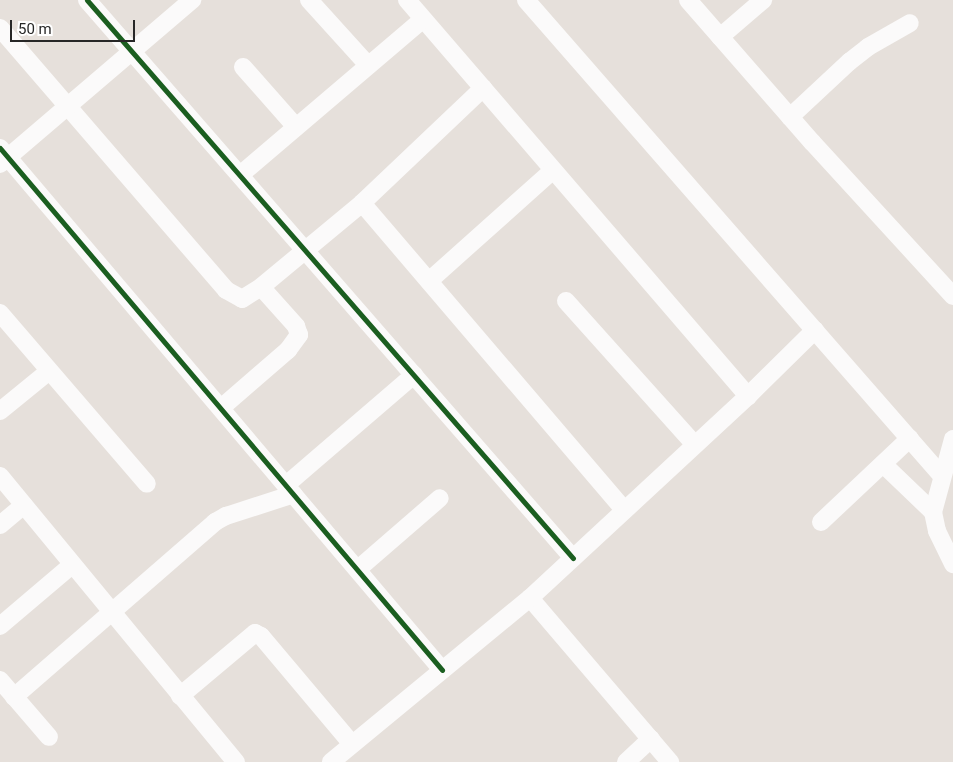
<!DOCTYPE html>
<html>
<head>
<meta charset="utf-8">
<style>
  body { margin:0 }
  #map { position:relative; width:953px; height:762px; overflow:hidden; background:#e6e0db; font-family:Roboto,sans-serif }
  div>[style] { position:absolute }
  .minor>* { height:18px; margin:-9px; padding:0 9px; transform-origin:9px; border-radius:9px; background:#fbfafa }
  .cycleway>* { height:5px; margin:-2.5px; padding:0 2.5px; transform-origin:2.5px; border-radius:2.5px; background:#1b5e20 }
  span { translate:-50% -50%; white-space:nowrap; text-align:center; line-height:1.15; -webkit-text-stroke:4.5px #fff; paint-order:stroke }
  .scale { position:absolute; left:10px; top:20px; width:125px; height:22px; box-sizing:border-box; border:2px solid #272727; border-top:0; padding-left:6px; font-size:15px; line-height:18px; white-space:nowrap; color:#272727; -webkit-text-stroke:4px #fff; paint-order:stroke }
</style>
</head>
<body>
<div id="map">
  <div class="minor">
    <i style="left:87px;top:0;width:740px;rotate:48.95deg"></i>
    <i style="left:309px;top:0;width:88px;rotate:47.8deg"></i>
    <i style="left:407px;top:0;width:523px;rotate:49.27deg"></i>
    <i style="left:526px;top:0;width:632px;rotate:48.85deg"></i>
    <i style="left:688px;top:0;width:189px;rotate:48.9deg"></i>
    <i style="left:812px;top:142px;width:209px;rotate:47.5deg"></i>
    <i style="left:0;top:28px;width:346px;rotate:49.2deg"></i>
    <i style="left:226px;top:290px;width:18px;rotate:29deg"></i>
    <i style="left:242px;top:299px;width:22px;rotate:-32deg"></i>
    <i style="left:261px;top:287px;width:131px;rotate:-39.7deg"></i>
    <i style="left:362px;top:203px;width:167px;rotate:-43.5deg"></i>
    <i style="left:720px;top:37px;width:57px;rotate:-40.7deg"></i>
    <i style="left:243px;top:67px;width:80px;rotate:48.5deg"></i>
    <i style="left:790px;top:117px;width:81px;rotate:-43deg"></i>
    <i style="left:849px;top:62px;width:24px;rotate:-38deg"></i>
    <i style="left:868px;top:47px;width:48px;rotate:-29.7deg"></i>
    <i style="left:0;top:148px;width:684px;rotate:49.74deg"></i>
    <i style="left:0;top:164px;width:253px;rotate:-40.5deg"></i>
    <i style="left:240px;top:175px;width:240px;rotate:-40.4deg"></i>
    <i style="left:362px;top:203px;width:404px;rotate:49.5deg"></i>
    <i style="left:429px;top:281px;width:166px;rotate:-41.8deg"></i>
    <i style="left:566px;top:301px;width:193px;rotate:48.1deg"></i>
    <i style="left:0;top:313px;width:225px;rotate:49.3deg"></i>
    <i style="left:221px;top:408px;width:89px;rotate:-40.9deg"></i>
    <i style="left:288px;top:350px;width:19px;rotate:-54deg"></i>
    <i style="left:299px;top:335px;width:9px;rotate:-108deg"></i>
    <i style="left:296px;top:326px;width:52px;rotate:-131.9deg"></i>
    <i style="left:0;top:411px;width:63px;rotate:-39.2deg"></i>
    <i style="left:953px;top:439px;width:76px;rotate:105.3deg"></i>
    <i style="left:933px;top:512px;width:19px;rotate:78deg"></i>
    <i style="left:937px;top:531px;width:37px;rotate:64deg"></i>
    <i style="left:883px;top:464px;width:69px;rotate:43.8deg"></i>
    <i style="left:0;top:476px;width:371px;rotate:50.5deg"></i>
    <i style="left:286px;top:485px;width:169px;rotate:-40.7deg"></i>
    <i style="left:821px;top:522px;width:122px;rotate:-43.3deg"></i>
    <i style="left:0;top:525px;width:31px;rotate:-40deg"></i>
    <i style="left:358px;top:569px;width:108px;rotate:-40.9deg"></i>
    <i style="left:530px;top:598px;width:216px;rotate:49.5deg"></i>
    <i style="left:0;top:626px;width:94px;rotate:-40.3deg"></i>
    <i style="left:0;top:680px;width:75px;rotate:49.3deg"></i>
    <i style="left:180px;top:696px;width:98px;rotate:-40deg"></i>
    <i style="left:255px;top:633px;width:7px;rotate:27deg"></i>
    <i style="left:261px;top:636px;width:141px;rotate:49.9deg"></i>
    <i style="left:14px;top:697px;width:267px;rotate:-41deg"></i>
    <i style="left:215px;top:522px;width:13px;rotate:-29deg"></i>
    <i style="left:226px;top:516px;width:71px;rotate:-17.9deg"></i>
    <i style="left:331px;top:762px;width:258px;rotate:-39.5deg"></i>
    <i style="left:530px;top:598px;width:297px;rotate:-42.8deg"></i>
    <i style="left:748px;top:396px;width:94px;rotate:-44.6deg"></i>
    <i style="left:626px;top:762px;width:34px;rotate:-43deg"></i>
  </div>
  <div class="cycleway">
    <i style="left:87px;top:0;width:740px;rotate:48.95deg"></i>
    <i style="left:0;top:148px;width:684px;rotate:49.74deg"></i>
  </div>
  <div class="scale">50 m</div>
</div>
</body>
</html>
